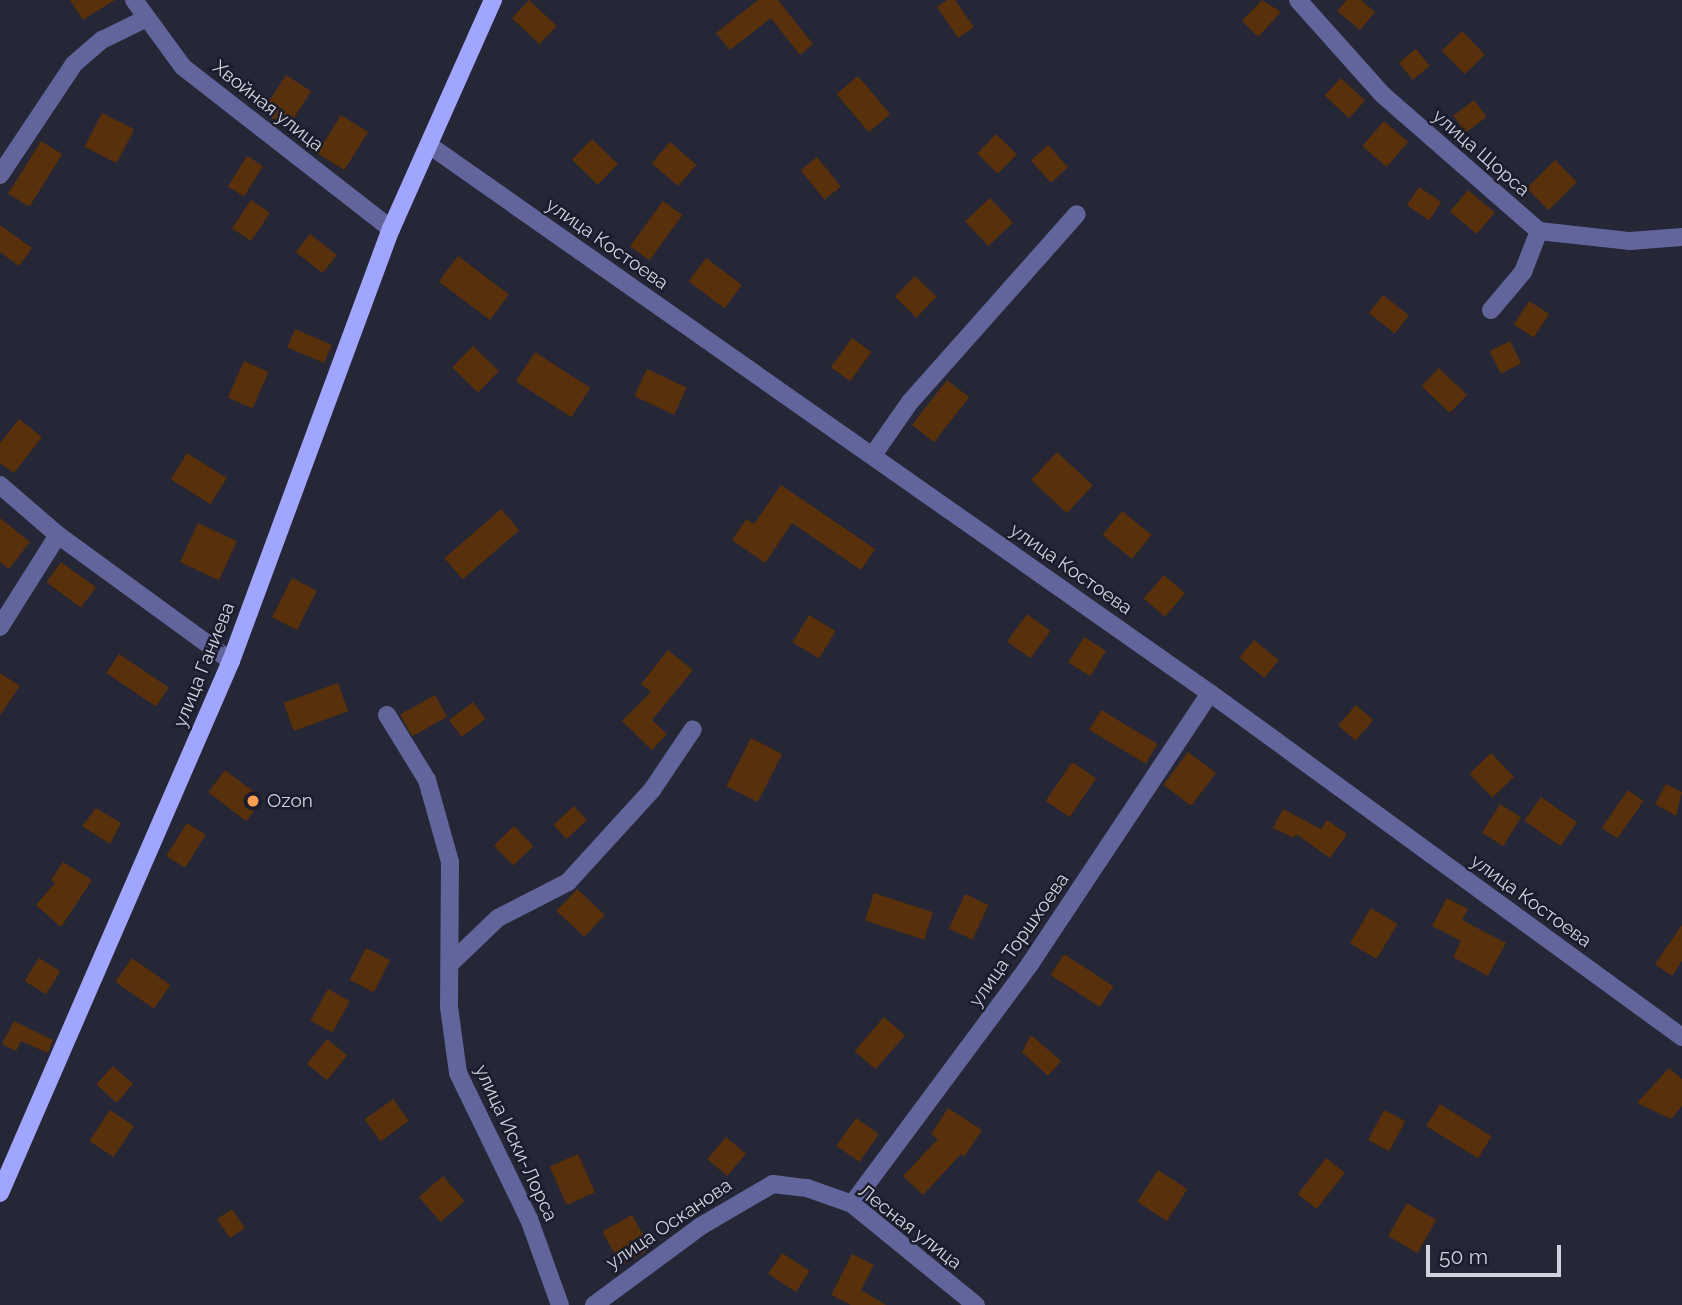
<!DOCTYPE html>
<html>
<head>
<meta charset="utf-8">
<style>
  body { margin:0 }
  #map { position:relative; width:1682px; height:1305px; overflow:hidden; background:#252636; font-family:Raleway,sans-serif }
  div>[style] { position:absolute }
  .building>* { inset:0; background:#58300b; transform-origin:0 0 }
  .minor>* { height:18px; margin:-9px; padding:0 9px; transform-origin:9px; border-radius:9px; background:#62659b }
  .major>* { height:18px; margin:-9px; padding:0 9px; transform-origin:9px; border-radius:9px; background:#a0a5fd }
  .dots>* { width:19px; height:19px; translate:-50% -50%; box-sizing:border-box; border:4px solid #1b1c2c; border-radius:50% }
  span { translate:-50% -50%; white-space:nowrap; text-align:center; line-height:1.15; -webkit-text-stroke:5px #1b1c2c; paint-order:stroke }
  .street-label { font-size:19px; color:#d1d2dd }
  .poi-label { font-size:19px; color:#d1d2dd }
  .left { translate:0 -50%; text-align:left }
  .scale { position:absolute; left:1426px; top:1245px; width:135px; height:32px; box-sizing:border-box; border:4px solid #d1d2dd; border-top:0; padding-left:9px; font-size:21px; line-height:24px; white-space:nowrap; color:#d1d2dd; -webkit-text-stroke:5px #1b1c2c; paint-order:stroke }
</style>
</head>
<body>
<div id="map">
  <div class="building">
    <i style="clip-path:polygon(70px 0,115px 0,83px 20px)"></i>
    <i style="left:529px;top:0;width:38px;height:25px;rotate:43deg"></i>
    <i style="clip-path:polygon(758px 0,778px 0,813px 44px,800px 55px,771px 18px,730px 50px,716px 33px)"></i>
    <i style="clip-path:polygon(947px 0,955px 0,974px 27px,958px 38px,937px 7px)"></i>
    <i style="clip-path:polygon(1262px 0,1281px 12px,1258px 37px,1242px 21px)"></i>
    <i style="clip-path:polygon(1347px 0,1361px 0,1375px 12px,1360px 30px,1337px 11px)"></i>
    <i style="left:1462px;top:31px;width:33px;height:28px;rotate:46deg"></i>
    <i style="left:1416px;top:49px;width:22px;height:22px;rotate:51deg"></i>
    <i style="left:286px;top:75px;width:30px;height:44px;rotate:33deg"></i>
    <i style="left:858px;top:76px;width:50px;height:28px;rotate:50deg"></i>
    <i style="left:1341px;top:78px;width:33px;height:24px;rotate:43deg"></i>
    <i style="left:1474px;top:100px;width:21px;height:26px;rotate:53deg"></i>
    <i style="left:102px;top:113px;width:36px;height:38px;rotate:27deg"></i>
    <i style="left:341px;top:115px;width:32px;height:45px;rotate:32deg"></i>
    <i style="left:1384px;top:121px;width:32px;height:33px;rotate:41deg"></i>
    <i style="left:996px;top:134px;width:29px;height:27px;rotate:44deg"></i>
    <i style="left:592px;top:139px;width:36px;height:29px;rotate:44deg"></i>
    <i style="left:41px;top:141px;width:25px;height:62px;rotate:32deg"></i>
    <i style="left:670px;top:142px;width:35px;height:28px;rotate:41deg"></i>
    <i style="left:1048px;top:145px;width:30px;height:23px;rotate:48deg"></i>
    <i style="left:247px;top:156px;width:19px;height:36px;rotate:32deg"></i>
    <i style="left:817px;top:157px;width:38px;height:21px;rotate:51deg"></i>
    <i style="left:1555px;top:160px;width:31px;height:40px;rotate:45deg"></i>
    <i style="left:1419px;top:187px;width:27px;height:22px;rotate:34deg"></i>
    <i style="left:1468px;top:190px;width:35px;height:28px;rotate:40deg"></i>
    <i style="left:990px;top:198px;width:34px;height:34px;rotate:47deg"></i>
    <i style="left:251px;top:200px;width:23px;height:34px;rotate:34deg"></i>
    <i style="left:663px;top:201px;width:24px;height:56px;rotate:36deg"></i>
    <i style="clip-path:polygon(0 225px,32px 248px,19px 266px,0 252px)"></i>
    <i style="left:310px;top:234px;width:34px;height:23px;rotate:38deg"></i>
    <i style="left:458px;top:256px;width:64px;height:32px;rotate:37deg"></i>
    <i style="left:706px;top:258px;width:45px;height:29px;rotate:37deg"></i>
    <i style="left:915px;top:276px;width:30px;height:29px;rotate:44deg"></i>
    <i style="left:1383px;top:295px;width:33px;height:23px;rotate:38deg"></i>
    <i style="left:1529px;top:301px;width:24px;height:28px;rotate:33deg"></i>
    <i style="left:295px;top:329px;width:40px;height:20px;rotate:23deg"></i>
    <i style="left:852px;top:338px;width:24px;height:36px;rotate:36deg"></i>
    <i style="left:1510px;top:341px;width:25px;height:23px;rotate:63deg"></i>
    <i style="left:473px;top:346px;width:36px;height:30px;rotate:44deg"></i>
    <i style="left:535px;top:352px;width:66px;height:35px;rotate:33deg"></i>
    <i style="left:244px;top:361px;width:27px;height:40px;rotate:24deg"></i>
    <i style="left:1439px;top:368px;width:39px;height:25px;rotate:44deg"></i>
    <i style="left:647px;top:369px;width:44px;height:30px;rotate:25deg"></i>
    <i style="left:947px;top:380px;width:28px;height:57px;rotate:38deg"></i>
    <i style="clip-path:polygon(19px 419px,42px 437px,14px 473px,0 463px,0 443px)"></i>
    <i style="left:1057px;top:452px;width:49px;height:38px;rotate:43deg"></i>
    <i style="left:187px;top:453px;width:47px;height:31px;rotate:32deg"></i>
    <i style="clip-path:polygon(781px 485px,875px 549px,861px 570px,792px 523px,765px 563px,732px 540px,746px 519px,754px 524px)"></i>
    <i style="left:501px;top:509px;width:28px;height:75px;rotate:49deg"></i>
    <i style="left:1122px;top:511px;width:38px;height:31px;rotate:39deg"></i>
    <i style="clip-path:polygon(0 518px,30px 542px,9px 569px,0 562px)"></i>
    <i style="left:198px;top:523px;width:43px;height:43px;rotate:25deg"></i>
    <i style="left:61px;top:562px;width:43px;height:25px;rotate:36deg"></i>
    <i style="left:1164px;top:575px;width:28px;height:31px;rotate:41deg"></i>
    <i style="left:292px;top:578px;width:28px;height:44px;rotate:27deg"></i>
    <i style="left:1027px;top:614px;width:29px;height:34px;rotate:36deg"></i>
    <i style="left:809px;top:615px;width:31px;height:32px;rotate:31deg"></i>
    <i style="left:1084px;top:637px;width:26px;height:30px;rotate:32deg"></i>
    <i style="left:1254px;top:640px;width:32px;height:23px;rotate:39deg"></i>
    <i style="clip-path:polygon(668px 650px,693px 670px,652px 720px,667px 734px,652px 750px,622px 721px,651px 692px,641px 684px)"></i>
    <i style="left:119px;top:654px;width:60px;height:23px;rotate:34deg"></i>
    <i style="clip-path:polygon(0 673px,20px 686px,0 715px)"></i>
    <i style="left:338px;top:683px;width:30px;height:58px;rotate:70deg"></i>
    <i style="left:435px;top:695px;width:25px;height:40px;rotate:61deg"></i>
    <i style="left:473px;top:702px;width:21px;height:30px;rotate:53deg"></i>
    <i style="left:1356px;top:705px;width:23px;height:27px;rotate:41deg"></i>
    <i style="left:1101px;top:710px;width:66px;height:23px;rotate:31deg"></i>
    <i style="left:751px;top:738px;width:35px;height:54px;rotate:27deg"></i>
    <i style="left:1188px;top:752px;width:35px;height:41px;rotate:37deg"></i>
    <i style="left:1491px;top:753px;width:33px;height:30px;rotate:46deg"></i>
    <i style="left:1072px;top:762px;width:29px;height:47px;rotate:34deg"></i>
    <i style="left:225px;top:770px;width:48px;height:28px;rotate:37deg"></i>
    <i style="clip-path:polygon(1666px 784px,1682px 792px,1676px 816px,1655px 804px)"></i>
    <i style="left:1628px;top:790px;width:19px;height:46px;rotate:35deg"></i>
    <i style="left:1541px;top:797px;width:44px;height:29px;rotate:35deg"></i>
    <i style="left:1500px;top:804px;width:25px;height:34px;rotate:32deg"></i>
    <i style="left:574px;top:806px;width:19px;height:28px;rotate:47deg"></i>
    <i style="clip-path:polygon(96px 808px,121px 823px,110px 844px,82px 826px)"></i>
    <i style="clip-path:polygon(1283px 809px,1321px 829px,1327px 820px,1347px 834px,1330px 858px,1296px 834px,1294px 838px,1273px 828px)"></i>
    <i style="left:187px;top:823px;width:22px;height:39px;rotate:32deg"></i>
    <i style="left:514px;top:826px;width:28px;height:28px;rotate:46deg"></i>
    <i style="clip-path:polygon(63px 862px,92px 880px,61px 927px,36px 905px,55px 883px,51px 880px)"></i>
    <i style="left:577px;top:889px;width:38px;height:30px;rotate:43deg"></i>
    <i style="left:874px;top:893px;width:62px;height:29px;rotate:18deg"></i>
    <i style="left:965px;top:894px;width:26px;height:38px;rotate:25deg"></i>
    <i style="clip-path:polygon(1447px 898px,1468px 909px,1462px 920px,1506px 943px,1488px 976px,1453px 957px,1461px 941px,1432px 926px)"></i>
    <i style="left:1371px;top:908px;width:31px;height:41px;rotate:31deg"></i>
    <i style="clip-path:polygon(1682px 925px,1682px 961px,1672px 976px,1655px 964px)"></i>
    <i style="left:366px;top:948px;width:27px;height:36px;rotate:27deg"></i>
    <i style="left:1064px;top:954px;width:59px;height:25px;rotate:33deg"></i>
    <i style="left:39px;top:958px;width:25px;height:27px;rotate:32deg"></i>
    <i style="left:132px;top:958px;width:47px;height:29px;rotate:35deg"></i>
    <i style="left:328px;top:989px;width:25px;height:36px;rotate:29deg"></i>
    <i style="left:884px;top:1017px;width:28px;height:45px;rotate:41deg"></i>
    <i style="clip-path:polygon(14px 1021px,53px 1040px,48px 1053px,21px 1041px,16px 1051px,2px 1044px)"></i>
    <i style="clip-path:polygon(1031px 1035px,1061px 1061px,1048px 1076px,1022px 1052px)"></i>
    <i style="left:327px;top:1039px;width:26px;height:32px;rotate:39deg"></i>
    <i style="left:113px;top:1066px;width:27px;height:25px;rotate:42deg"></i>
    <i style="clip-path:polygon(1669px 1068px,1682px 1079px,1682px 1106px,1671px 1119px,1637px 1103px)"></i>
    <i style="left:393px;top:1099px;width:27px;height:35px;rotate:54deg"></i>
    <i style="left:1440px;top:1104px;width:61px;height:26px;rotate:32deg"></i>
    <i style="clip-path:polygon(948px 1108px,982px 1130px,964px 1157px,961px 1154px,923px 1195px,903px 1176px,938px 1139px,931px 1134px)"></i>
    <i style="left:110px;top:1110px;width:29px;height:37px;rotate:34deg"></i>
    <i style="left:1384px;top:1110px;width:24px;height:34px;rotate:28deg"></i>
    <i style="left:856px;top:1118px;width:28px;height:34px;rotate:35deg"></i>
    <i style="left:726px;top:1137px;width:26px;height:29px;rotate:40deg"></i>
    <i style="left:578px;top:1154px;width:42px;height:31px;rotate:66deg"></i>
    <i style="left:1326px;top:1158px;width:24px;height:46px;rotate:38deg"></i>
    <i style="left:1158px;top:1170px;width:35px;height:38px;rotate:33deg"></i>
    <i style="left:443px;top:1176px;width:33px;height:32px;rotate:49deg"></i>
    <i style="left:1407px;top:1203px;width:34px;height:38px;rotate:30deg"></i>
    <i style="left:232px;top:1209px;width:23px;height:18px;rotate:56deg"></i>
    <i style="left:632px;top:1215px;width:39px;height:34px;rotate:61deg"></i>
    <i style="left:782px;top:1253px;width:33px;height:25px;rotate:33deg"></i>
    <i style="clip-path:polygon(852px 1254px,874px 1265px,861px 1290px,886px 1305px,851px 1305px,831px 1295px)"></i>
  </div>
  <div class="minor">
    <i style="left:134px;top:0;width:83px;rotate:53.8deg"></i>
    <i style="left:183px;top:67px;width:264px;rotate:37.9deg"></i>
    <i style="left:1298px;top:0;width:127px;rotate:48.2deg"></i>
    <i style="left:1383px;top:95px;width:207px;rotate:41.1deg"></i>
    <i style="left:1539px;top:231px;width:92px;rotate:6.3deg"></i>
    <i style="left:1630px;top:241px;width:52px;rotate:-4.4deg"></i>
    <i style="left:429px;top:145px;width:954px;rotate:35.06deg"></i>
    <i style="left:1210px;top:693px;width:584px;rotate:36.09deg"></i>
    <i style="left:0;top:175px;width:133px;rotate:-56.3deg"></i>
    <i style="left:74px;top:64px;width:37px;rotate:-41deg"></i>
    <i style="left:102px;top:40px;width:50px;rotate:-26.1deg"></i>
    <i style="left:1491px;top:310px;width:50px;rotate:-49.9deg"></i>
    <i style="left:1523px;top:272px;width:44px;rotate:-68.7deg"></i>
    <i style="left:873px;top:455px;width:65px;rotate:-55.1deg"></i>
    <i style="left:910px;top:402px;width:251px;rotate:-48.4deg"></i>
    <i style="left:0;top:485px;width:77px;rotate:40.8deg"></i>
    <i style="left:58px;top:535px;width:214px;rotate:36.1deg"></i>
    <i style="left:0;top:627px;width:109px;rotate:-57.8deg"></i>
    <i style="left:387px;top:715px;width:76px;rotate:58.4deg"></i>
    <i style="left:427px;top:780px;width:85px;rotate:74.3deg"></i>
    <i style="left:450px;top:862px;width:145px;rotate:90.4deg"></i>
    <i style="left:449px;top:1007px;width:67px;rotate:82.2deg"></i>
    <i style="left:458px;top:1073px;width:162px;rotate:64.1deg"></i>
    <i style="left:529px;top:1219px;width:91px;rotate:70.2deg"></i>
    <i style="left:451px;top:963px;width:65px;rotate:-43.8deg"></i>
    <i style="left:498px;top:918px;width:79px;rotate:-27.2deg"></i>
    <i style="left:568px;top:882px;width:125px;rotate:-47.6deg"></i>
    <i style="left:652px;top:790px;width:73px;rotate:-56.1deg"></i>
    <i style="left:852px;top:1204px;width:299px;rotate:-53.4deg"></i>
    <i style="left:1030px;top:964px;width:325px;rotate:-56.4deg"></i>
    <i style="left:594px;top:1305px;width:133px;rotate:-36.4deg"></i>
    <i style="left:701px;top:1226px;width:83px;rotate:-30.3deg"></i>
    <i style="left:773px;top:1184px;width:34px;rotate:7deg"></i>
    <i style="left:807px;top:1188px;width:48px;rotate:19.6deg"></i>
    <i style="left:852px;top:1204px;width:160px;rotate:39.2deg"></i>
  </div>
  <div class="major">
    <i style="left:0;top:1193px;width:580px;rotate:-66.53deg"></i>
    <i style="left:231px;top:661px;width:461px;rotate:-69.7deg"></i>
    <i style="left:391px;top:229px;width:251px;rotate:-66deg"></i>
  </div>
  <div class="dots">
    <i style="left:253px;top:801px;background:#fc9e52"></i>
  </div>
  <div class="street-label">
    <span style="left:268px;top:106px;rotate:38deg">Хвойная улица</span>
    <span style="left:1481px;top:153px;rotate:41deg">улица Щорса</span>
    <span style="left:607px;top:244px;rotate:35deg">улица Костоева</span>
    <span style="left:1071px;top:569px;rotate:35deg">улица Костоева</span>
    <span style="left:204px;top:665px;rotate:-68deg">улица Ганиева</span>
    <span style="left:1531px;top:901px;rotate:36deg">улица Костоева</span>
    <span style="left:1019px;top:940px;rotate:-55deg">улица Торшхоева</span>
    <span style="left:516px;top:1143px;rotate:65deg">улица Иски-Лорса</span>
    <span style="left:669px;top:1224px;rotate:-34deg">улица Осканова</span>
    <span style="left:910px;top:1227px;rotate:38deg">Лесная улица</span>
  </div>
  <div class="poi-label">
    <span class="left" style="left:267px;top:801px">Ozon</span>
  </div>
  <div class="scale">50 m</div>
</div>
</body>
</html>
